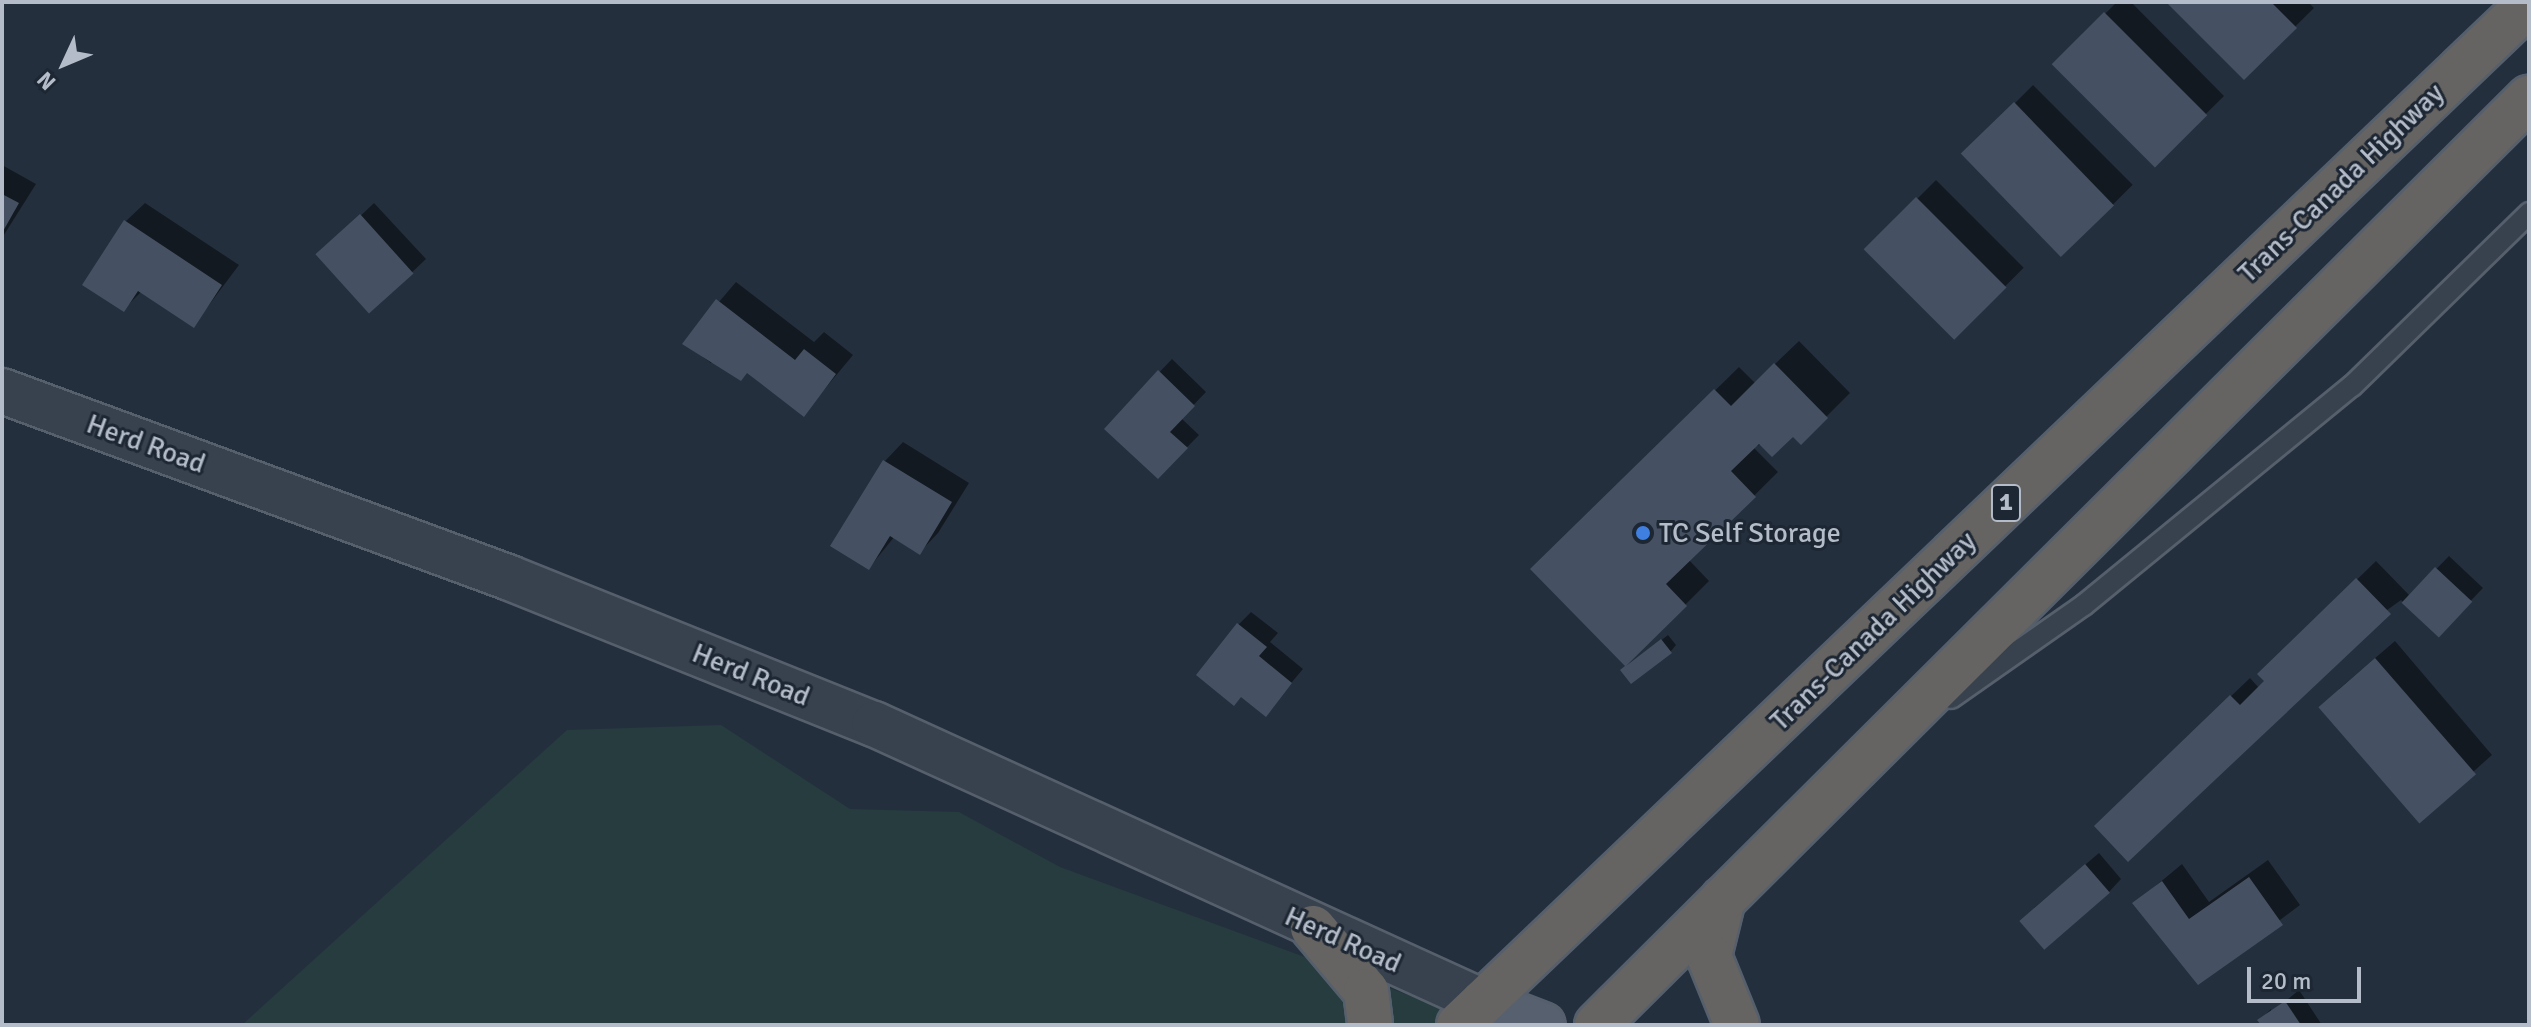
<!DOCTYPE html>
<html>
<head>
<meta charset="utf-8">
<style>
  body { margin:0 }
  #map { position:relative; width:2531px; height:1027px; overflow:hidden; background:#242f3e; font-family:Signika,sans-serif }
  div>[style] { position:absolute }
  .green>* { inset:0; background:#263c3f }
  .shadow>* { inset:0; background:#0007; transform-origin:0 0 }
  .building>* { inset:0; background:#455162; transform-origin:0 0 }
  .roads { filter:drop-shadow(2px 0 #565f6c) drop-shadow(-2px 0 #565f6c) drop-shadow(0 2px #565f6c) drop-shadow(0 -2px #565f6c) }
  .service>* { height:20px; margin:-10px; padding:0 10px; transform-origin:10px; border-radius:10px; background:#38414e }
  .tertiary>* { height:44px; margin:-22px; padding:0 22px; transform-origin:22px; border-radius:22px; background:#38414e }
  .primary>* { height:44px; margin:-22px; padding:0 22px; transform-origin:22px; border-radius:22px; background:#56606e }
  .trunk>* { height:44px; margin:-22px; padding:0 22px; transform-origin:22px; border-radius:22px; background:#656462 }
  .dots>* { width:22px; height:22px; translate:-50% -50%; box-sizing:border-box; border:4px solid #1d2633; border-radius:50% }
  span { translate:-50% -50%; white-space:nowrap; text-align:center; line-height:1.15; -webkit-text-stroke:6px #1d2633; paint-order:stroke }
  .shield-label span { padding:2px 6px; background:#1d2633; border:2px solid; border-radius:6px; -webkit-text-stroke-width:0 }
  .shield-label { font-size:26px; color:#b4bcc9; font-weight:700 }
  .street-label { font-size:28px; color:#b4bcc9 }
  .poi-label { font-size:28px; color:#b4bcc9 }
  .left { translate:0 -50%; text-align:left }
  .frame { position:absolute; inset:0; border:4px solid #b4bcc9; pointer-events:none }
  .north { position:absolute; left:24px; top:24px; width:80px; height:80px; -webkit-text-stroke:6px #1d2633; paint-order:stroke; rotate:226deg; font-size:22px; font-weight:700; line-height:32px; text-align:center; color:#b4bcc9 }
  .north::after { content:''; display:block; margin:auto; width:28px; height:36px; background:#b4bcc9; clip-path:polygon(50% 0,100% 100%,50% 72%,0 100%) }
  .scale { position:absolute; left:2247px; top:967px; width:114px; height:36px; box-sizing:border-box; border:4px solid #b4bcc9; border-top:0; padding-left:10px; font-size:24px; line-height:28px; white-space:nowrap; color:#b4bcc9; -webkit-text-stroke:6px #1d2633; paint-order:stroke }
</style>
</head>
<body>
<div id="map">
  <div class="green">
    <i style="clip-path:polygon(721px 725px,850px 809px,959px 812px,1060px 867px,1490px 1025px,242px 1025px,567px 730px)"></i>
  </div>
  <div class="shadow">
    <i style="clip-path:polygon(2117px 2px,2131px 2px,2224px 96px,2154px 165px,2054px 64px)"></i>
    <i style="clip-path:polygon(2169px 2px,2308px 2px,2314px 8px,2244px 77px)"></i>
    <i style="left:2033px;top:85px;width:141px;height:97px;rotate:45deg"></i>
    <i style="clip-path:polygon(2px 165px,36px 184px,2px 238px)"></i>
    <i style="left:1936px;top:180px;width:124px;height:98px;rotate:45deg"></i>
    <i style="clip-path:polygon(145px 203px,239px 265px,194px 325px,142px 291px,123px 310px,126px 221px)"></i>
    <i style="clip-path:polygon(374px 203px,426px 259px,371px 311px,332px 243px)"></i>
    <i style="clip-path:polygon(736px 282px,814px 342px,824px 332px,853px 355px,804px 414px,748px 371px,715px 358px,711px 363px,684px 343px)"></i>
    <i style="clip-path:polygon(1799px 341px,1850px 393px,1801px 442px,1793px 434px,1753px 447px,1778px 472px,1689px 560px,1709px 581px,1626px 664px,1533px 569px,1739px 367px,1755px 383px)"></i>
    <i style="clip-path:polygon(1172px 359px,1206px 392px,1181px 418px,1199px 435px,1158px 477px,1106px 428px)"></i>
    <i style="clip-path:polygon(903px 442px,969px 483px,938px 533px,920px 552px,895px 536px,869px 568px,832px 545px,885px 461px)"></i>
    <i style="clip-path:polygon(2449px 556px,2483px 588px,2438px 635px,2401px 600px,2115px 807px,2250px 678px,2259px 688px,2266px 681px,2260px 674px,2376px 561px,2410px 596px)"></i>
    <i style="clip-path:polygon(1251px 612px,1278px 633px,1270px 642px,1303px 669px,1265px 714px,1242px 695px,1238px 625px)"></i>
    <i style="clip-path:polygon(1668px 635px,1676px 645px,1671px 651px,1628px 666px)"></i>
    <i style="clip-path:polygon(2395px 641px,2492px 755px,2418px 821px,2339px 689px)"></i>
    <i style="clip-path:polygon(2099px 853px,2121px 879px,2109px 892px,2034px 908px)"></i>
    <i style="clip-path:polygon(2268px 860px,2300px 905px,2198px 982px,2135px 903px,2182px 864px,2209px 902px)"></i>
    <i style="clip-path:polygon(2299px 990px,2322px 1025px,2263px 1025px,2260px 1020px,2271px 1009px,2271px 1013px)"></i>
  </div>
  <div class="building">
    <i style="clip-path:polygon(2166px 2px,2271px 2px,2297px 28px,2244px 80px)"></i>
    <i style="left:2104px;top:12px;width:146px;height:74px;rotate:45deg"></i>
    <i style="left:2014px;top:102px;width:144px;height:74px;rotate:46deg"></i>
    <i style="clip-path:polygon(2px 194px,19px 203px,2px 233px)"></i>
    <i style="left:1916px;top:197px;width:128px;height:74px;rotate:45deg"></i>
    <i style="left:360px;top:214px;width:80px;height:60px;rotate:48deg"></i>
    <i style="clip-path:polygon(124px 220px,222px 285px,194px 328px,138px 291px,124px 312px,82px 285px)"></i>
    <i style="clip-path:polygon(716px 299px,795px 360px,804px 349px,836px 374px,804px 417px,747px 373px,741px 381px,682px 344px)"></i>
    <i style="clip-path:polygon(1774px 363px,1828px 418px,1801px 445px,1793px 437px,1772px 457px,1759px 444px,1731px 471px,1756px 497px,1666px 584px,1687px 606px,1626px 666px,1661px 639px,1672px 653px,1631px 684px,1620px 670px,1625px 666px,1530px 569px,1714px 389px,1731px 406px)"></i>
    <i style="clip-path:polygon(1158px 370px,1195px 406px,1170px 432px,1188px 448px,1158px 479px,1104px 429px)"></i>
    <i style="clip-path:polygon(883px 460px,952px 502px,920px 555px,890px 536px,869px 570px,830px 546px)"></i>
    <i style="left:2435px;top:567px;width:51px;height:49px;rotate:43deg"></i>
    <i style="clip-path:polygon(2356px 578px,2391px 614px,2128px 862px,2094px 826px,2230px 695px,2240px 705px,2264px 681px,2257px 674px)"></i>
    <i style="clip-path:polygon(1237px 623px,1267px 647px,1259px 656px,1292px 683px,1266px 717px,1241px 697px,1234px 706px,1196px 675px)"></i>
    <i style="left:2375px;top:658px;width:154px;height:75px;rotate:49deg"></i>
    <i style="left:2085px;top:864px;width:38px;height:87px;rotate:49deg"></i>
    <i style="clip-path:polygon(2249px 877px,2283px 925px,2198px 985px,2132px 903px,2162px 881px,2189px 919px)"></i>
    <i style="clip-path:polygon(2285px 1001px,2301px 1025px,2261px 1025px,2257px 1020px)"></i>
  </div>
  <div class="roads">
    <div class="service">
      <i style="left:1951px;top:698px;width:162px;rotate:-35deg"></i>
      <i style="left:2084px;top:605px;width:346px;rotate:-39.3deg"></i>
      <i style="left:2352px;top:386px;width:248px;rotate:-44.3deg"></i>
    </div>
    <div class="tertiary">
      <i style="left:2px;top:391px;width:541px;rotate:20.21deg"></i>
      <i style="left:510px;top:578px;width:392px;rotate:21.9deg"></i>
      <i style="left:874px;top:724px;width:669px;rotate:24.54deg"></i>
    </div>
    <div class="primary">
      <i style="left:1483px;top:1002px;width:64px;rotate:21deg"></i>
    </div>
    <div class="trunk">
      <i style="left:1723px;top:899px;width:59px;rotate:103.8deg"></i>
      <i style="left:1709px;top:956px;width:74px;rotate:67.9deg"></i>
      <i style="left:1313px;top:928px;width:82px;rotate:49.9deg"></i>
      <i style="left:1366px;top:991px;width:34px;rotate:83deg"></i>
      <i style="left:1459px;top:1025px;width:1479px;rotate:-43.66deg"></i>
      <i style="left:1597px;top:1025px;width:1315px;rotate:-44.85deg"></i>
    </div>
  </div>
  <div class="dots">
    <i style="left:1643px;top:533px;background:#3f7fe0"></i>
  </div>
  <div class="shield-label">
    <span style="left:2006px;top:503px">1</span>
  </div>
  <div class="street-label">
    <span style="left:2341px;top:183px;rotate:-44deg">Trans-Canada Highway</span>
    <span style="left:146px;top:444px;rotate:20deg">Herd Road</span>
    <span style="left:1873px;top:631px;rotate:-44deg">Trans-Canada Highway</span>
    <span style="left:751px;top:675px;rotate:22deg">Herd Road</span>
    <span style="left:1343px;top:940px;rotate:24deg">Herd Road</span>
  </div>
  <div class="poi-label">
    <span class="left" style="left:1659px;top:533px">TC Self Storage</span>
  </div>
  <div class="frame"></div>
  <div class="north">N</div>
  <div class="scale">20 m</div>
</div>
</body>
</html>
